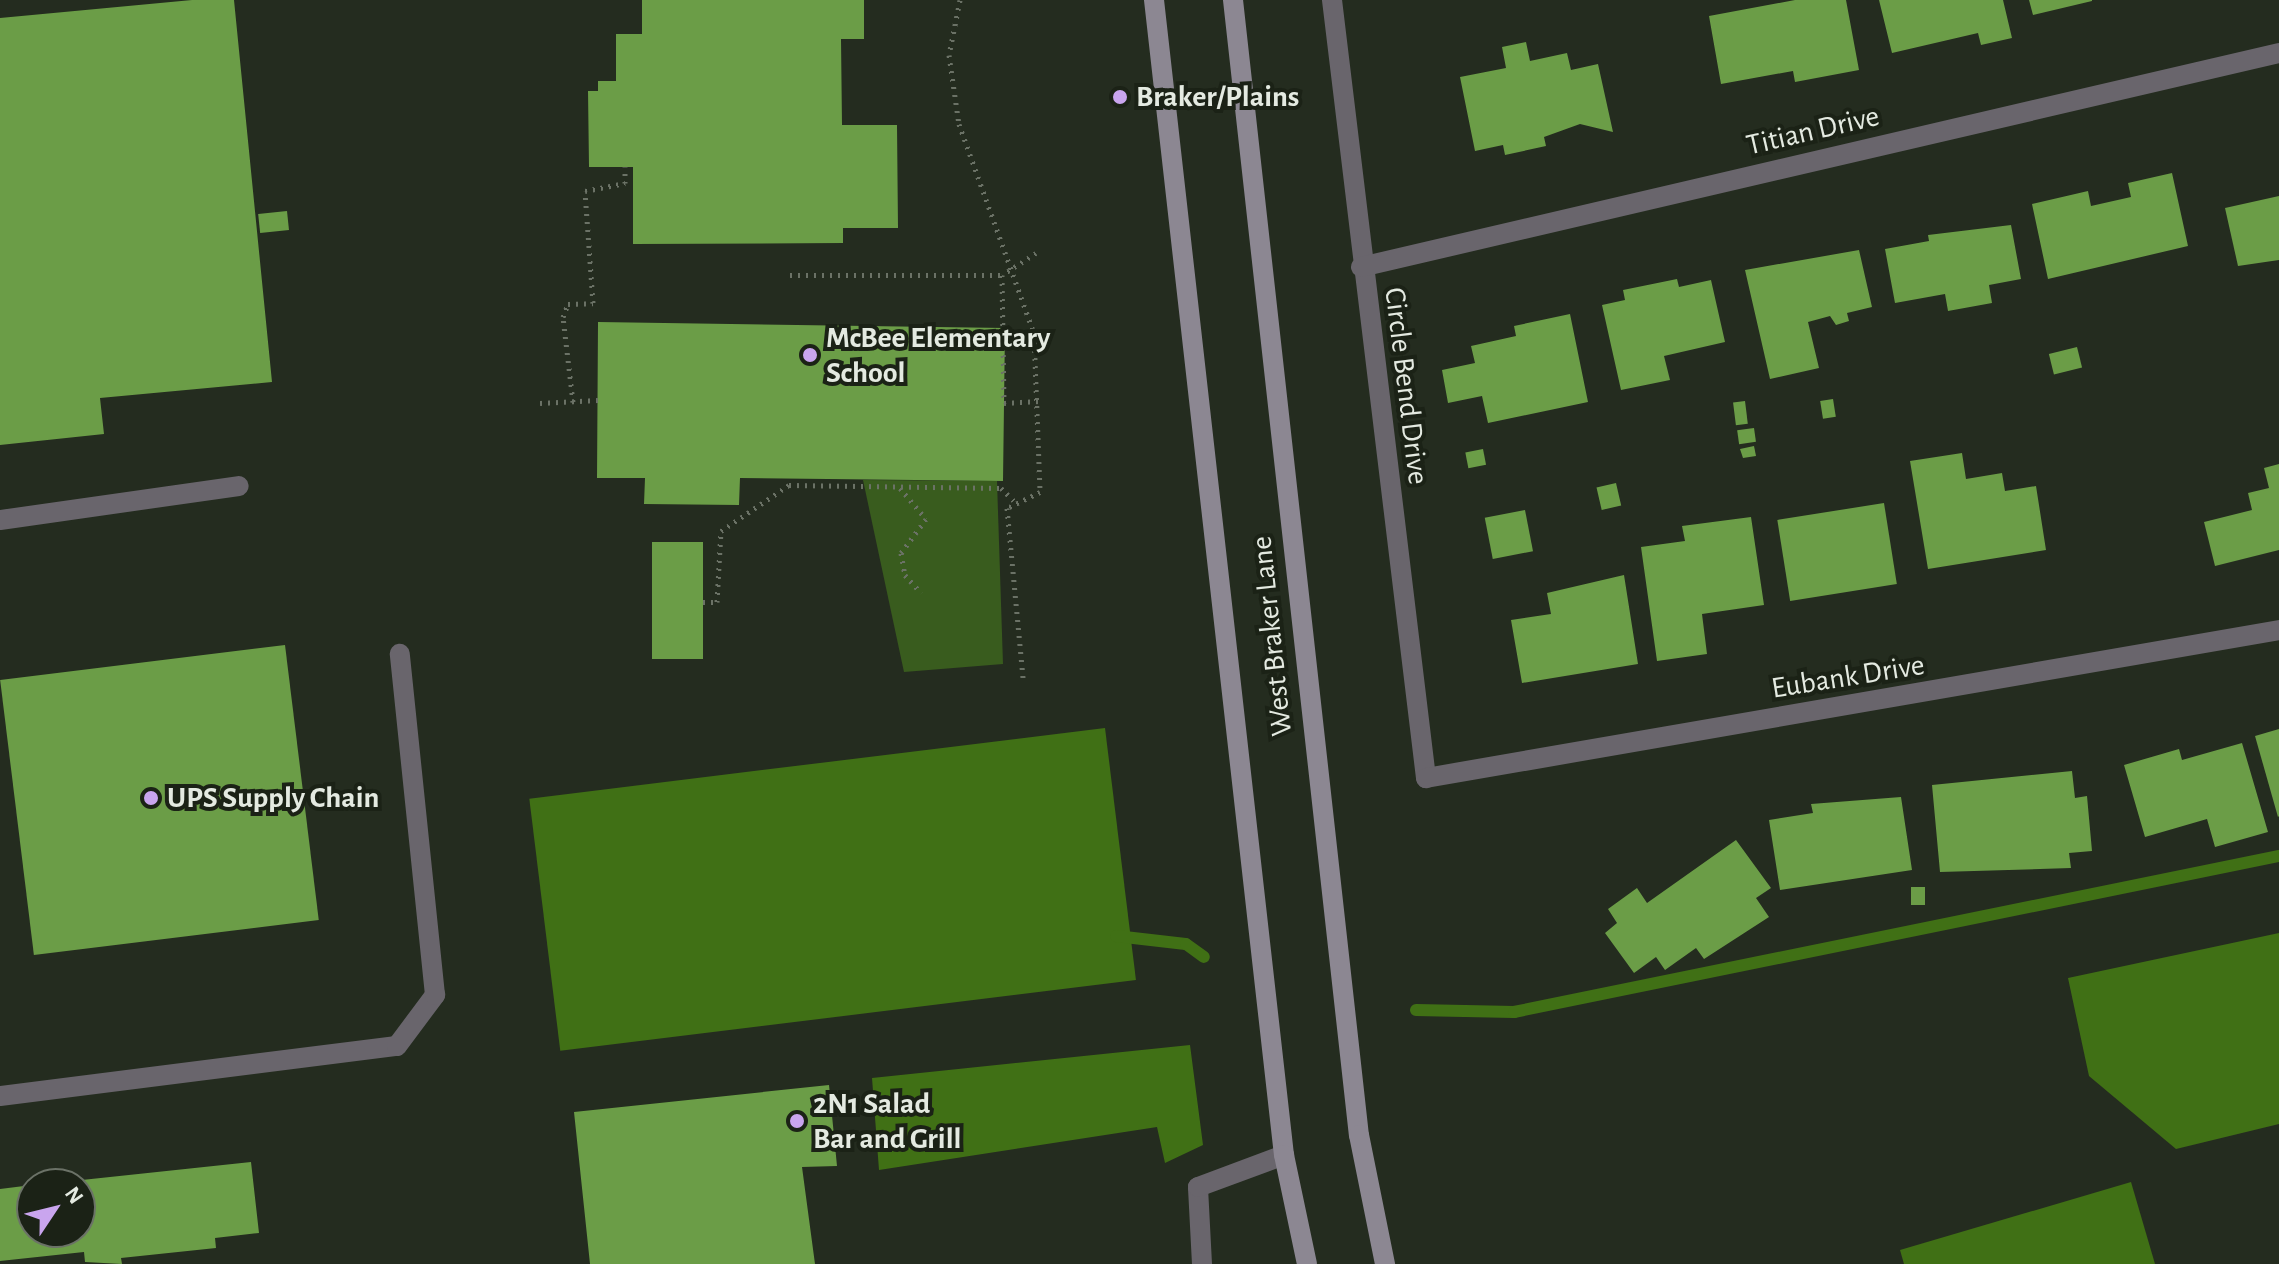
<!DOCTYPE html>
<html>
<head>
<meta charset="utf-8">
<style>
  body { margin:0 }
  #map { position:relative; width:2279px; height:1264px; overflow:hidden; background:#242c1f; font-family:"Alegreya Sans",sans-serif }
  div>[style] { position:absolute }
  .green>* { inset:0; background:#395c1e }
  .water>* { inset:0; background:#407015; transform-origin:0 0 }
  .stream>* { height:12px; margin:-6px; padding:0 6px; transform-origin:6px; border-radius:6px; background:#407015 }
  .building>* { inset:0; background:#6b9d47; transform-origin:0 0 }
  .path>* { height:5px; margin-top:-2.5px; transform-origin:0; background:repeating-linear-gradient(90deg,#6b7266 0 2px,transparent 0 8px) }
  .lane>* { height:20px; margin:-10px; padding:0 10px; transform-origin:10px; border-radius:10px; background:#69656c }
  .street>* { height:20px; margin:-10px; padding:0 10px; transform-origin:10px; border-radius:10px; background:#69656c }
  .secondary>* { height:20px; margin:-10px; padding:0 10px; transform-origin:10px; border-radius:10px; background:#8c8792 }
  .dots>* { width:22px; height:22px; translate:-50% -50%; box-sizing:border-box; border:4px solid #1b2216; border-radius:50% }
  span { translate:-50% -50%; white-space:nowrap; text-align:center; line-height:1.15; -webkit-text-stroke:8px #1b2216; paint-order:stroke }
  .poi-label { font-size:30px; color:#e4eae1; font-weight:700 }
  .left { translate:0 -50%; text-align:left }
  .street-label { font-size:30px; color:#e4eae1 }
  .north { position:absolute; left:16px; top:1168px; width:80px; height:80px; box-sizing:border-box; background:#1b2216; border:2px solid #6b7267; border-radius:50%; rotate:55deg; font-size:22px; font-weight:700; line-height:32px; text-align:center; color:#e4eae1 }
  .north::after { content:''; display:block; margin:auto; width:28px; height:36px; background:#c9a5ee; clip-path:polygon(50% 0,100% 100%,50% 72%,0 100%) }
</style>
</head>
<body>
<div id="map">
  <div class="green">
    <i style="clip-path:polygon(863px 480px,997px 481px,1003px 664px,904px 672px)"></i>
  </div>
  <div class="water">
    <i style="left:1105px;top:728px;width:254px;height:580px;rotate:83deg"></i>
    <i style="clip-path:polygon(2279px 933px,2279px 1124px,2176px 1149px,2089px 1076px,2068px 978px)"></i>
    <i style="clip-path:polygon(1190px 1045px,1203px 1145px,1165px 1163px,1157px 1127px,879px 1170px,872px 1078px)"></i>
    <i style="clip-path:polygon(2131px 1182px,2155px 1264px,1904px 1264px,1900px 1250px)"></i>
  </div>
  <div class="stream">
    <i style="left:1116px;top:936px;width:70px;rotate:6.5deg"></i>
    <i style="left:1186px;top:944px;width:22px;rotate:36deg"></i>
    <i style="left:1416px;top:1010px;width:98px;rotate:1.2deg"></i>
    <i style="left:1514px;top:1012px;width:781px;rotate:-11.53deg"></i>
  </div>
  <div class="building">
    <i style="clip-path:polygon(192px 0,234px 0,272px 382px,100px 398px,104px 434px,0 445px,0 18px)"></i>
    <i style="clip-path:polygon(642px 0,864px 0,864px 39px,841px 39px,842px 125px,897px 125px,898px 228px,843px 228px,843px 243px,633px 244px,633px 167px,589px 167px,588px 91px,598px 91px,598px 81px,616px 81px,616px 34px,642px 34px)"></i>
    <i style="clip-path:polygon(1795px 0,1846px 0,1859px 70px,1795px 82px,1793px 71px,1721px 84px,1709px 16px)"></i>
    <i style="clip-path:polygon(1879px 0,2003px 0,2012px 38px,1981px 45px,1978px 33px,1892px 53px)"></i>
    <i style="clip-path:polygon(2029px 0,2092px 0,2092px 1px,2033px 15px)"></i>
    <i style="clip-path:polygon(1526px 42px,1530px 61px,1567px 53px,1571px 70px,1598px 64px,1613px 132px,1580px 124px,1544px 137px,1546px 146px,1505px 155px,1503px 145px,1475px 151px,1460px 77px,1506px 68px,1502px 47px)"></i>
    <i style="clip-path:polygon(2172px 173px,2188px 246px,2048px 279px,2032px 204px,2088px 191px,2091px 206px,2131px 197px,2128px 183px)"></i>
    <i style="clip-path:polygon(2279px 196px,2279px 260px,2238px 266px,2225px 208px)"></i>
    <i style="left:287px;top:211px;width:19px;height:29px;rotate:84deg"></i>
    <i style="clip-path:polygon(2011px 225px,2021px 279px,1989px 285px,1992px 303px,1948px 311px,1945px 294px,1895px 303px,1885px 249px,1929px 241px,1928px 235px)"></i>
    <i style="clip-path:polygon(1859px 250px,1872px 307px,1847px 313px,1849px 321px,1836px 325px,1830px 316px,1808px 322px,1819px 368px,1770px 379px,1745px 270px)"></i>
    <i style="clip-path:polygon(1677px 279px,1679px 287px,1711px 280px,1725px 342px,1664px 356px,1670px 380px,1621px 390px,1602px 305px,1625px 300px,1623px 290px)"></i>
    <i style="clip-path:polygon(1570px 314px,1588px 402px,1488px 423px,1482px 396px,1448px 403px,1442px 370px,1475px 363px,1471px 346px,1516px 336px,1514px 326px)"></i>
    <i style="clip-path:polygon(598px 322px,1005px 328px,1003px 481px,740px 478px,739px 505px,644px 504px,645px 478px,597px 478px)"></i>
    <i style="left:2077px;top:347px;width:21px;height:29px;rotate:76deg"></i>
    <i style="left:1833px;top:399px;width:18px;height:13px;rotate:81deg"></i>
    <i style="left:1745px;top:401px;width:23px;height:12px;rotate:83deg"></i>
    <i style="left:1754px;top:428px;width:14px;height:17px;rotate:82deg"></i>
    <i style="clip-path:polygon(1754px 446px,1756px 456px,1743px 458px,1740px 449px)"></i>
    <i style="left:1483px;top:449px;width:16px;height:18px;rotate:79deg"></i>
    <i style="clip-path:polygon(1962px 453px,1966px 479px,2002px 473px,2005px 491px,2036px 486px,2046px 550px,1928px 569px,1910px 461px)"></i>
    <i style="clip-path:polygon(2279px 464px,2279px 550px,2215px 566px,2204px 522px,2252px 510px,2248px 493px,2269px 488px,2264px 468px)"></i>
    <i style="left:1616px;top:483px;width:23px;height:20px;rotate:77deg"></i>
    <i style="left:1884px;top:503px;width:82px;height:108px;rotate:81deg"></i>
    <i style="left:1525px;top:510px;width:42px;height:41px;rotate:79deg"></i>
    <i style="clip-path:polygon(1751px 517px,1764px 605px,1702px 614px,1707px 654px,1657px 661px,1641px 547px,1685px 541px,1682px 526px)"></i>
    <i style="left:652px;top:542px;width:51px;height:117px"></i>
    <i style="clip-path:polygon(1624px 575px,1638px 664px,1522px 683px,1511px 620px,1551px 614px,1547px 593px)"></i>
    <i style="left:285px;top:645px;width:277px;height:287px;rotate:83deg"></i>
    <i style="clip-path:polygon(2279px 729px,2279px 816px,2278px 817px,2255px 736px)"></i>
    <i style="clip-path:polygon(2242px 743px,2268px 832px,2215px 847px,2207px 819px,2145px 837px,2124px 765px,2179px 749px,2182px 760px)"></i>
    <i style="clip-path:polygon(2072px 771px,2075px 798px,2087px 796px,2092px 851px,2069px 853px,2071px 868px,1940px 872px,1932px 785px)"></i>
    <i style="clip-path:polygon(1901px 797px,1912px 870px,1780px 890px,1769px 820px,1813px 813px,1811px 804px)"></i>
    <i style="clip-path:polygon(1736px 840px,1771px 888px,1756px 898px,1769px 917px,1704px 959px,1696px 948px,1665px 970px,1656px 957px,1634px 973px,1605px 933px,1617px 923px,1608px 909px,1637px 888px,1647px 903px)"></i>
    <i style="left:1911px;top:887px;width:14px;height:18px"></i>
    <i style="clip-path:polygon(829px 1085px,837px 1166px,802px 1167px,815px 1264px,590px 1264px,574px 1112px)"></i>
    <i style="clip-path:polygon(251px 1162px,259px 1233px,215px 1238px,216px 1248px,121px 1258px,122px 1264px,85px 1262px,84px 1252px,0 1261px,0 1189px,32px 1185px,32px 1232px,80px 1232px,80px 1184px,63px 1182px)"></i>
  </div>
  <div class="path">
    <i style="left:960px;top:0;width:56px;rotate:101.3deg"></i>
    <i style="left:949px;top:55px;width:70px;rotate:81.8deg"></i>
    <i style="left:959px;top:124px;width:223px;rotate:70.3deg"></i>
    <i style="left:1034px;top:334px;width:158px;rotate:87.8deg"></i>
    <i style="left:1040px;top:492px;width:37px;rotate:154deg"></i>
    <i style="left:1007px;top:508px;width:171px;rotate:84.6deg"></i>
    <i style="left:1036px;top:253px;width:40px;rotate:147.1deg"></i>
    <i style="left:1002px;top:275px;width:128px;rotate:89.1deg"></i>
    <i style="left:1004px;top:403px;width:36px;rotate:-3deg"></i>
    <i style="left:790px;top:275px;width:212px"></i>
    <i style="left:573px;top:402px;width:86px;rotate:-96.7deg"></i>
    <i style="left:563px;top:317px;width:14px;rotate:-69deg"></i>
    <i style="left:568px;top:304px;width:25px;rotate:-2deg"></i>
    <i style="left:593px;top:303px;width:112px;rotate:-94.1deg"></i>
    <i style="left:585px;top:191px;width:41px;rotate:-11.3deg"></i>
    <i style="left:625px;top:183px;width:16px;rotate:-90deg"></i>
    <i style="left:540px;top:403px;width:58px;rotate:-3deg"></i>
    <i style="left:900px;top:488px;width:40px;rotate:50deg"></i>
    <i style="left:926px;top:519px;width:42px;rotate:126.3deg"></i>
    <i style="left:901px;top:553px;width:22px;rotate:80deg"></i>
    <i style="left:905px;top:575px;width:24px;rotate:48deg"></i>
    <i style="left:703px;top:602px;width:14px"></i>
    <i style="left:717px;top:602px;width:71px;rotate:-86.8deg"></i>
    <i style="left:721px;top:531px;width:82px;rotate:-34.1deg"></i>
    <i style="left:789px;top:485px;width:212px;rotate:0.8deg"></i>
    <i style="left:1001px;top:488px;width:21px;rotate:45deg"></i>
  </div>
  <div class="lane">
    <i style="left:0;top:520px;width:241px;rotate:-8.1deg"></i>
    <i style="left:0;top:1096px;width:400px;rotate:-7.2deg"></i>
    <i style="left:397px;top:1046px;width:64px;rotate:-53.3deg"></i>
    <i style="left:435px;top:995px;width:343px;rotate:-95.9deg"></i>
    <i style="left:1202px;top:1264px;width:77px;rotate:-93deg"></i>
    <i style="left:1198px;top:1187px;width:92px;rotate:-20.4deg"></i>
  </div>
  <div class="street">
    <i style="left:1332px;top:0;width:784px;rotate:83.11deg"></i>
    <i style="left:1426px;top:778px;width:866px;rotate:-9.84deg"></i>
    <i style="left:1361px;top:267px;width:943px;rotate:-13.12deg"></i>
  </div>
  <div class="secondary">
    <i style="left:1154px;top:0;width:1162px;rotate:83.58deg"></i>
    <i style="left:1284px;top:1155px;width:111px;rotate:78.1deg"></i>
    <i style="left:1233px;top:0;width:1142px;rotate:83.67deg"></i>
    <i style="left:1359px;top:1135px;width:132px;rotate:78.6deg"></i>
  </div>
  <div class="dots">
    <i style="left:1120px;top:97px;background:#c9a5ee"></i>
    <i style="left:810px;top:355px;background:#c9a5ee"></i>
    <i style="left:151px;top:798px;background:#c9a5ee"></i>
    <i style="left:797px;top:1121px;background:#c9a5ee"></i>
  </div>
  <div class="poi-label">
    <span class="left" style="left:1136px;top:97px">Braker/Plains</span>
    <span class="left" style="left:826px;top:355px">McBee Elementary<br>School</span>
    <span class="left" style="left:167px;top:798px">UPS Supply Chain</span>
    <span class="left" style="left:813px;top:1121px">2N1 Salad<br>Bar and Grill</span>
  </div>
  <div class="street-label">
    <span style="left:1813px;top:131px;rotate:-13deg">Titian Drive</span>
    <span style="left:1406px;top:386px;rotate:83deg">Circle Bend Drive</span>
    <span style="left:1272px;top:636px;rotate:-96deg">West Braker Lane</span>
    <span style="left:1848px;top:677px;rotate:-9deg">Eubank Drive</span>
  </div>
  <div class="north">N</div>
</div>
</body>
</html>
